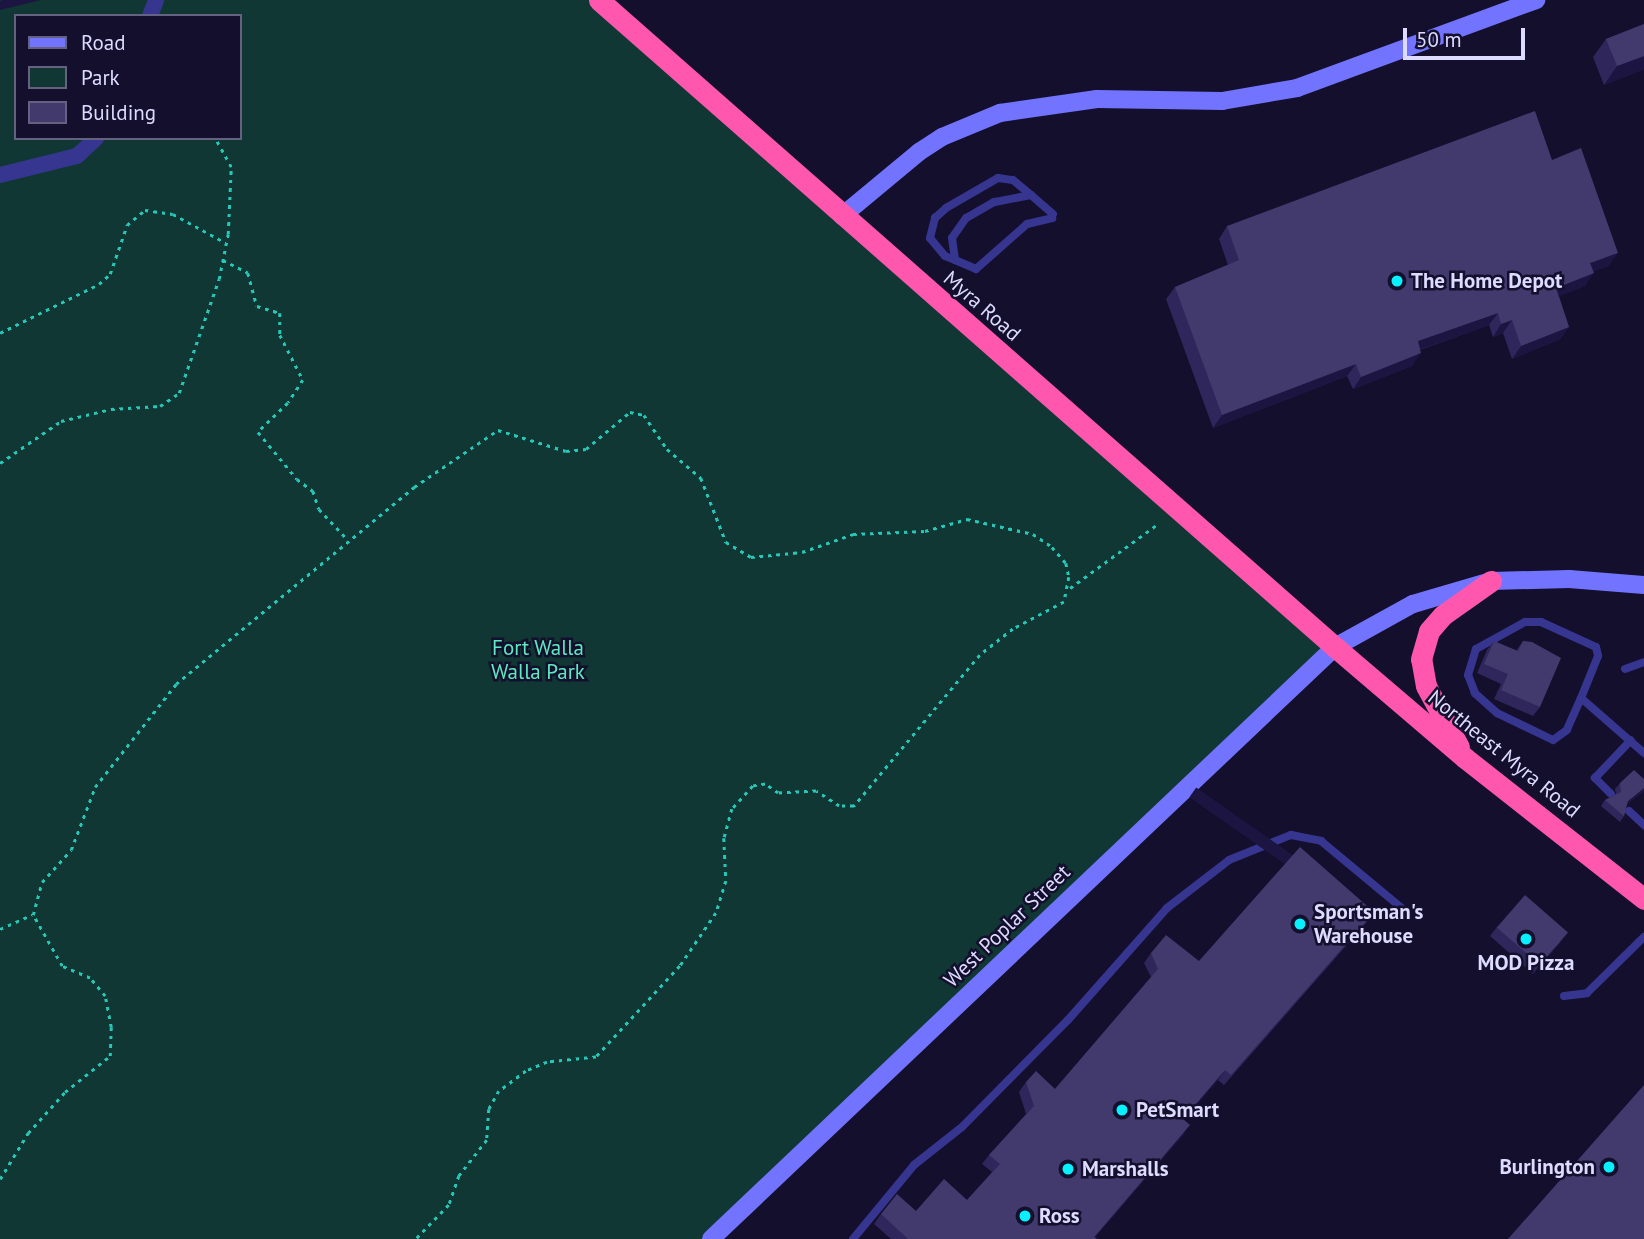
<!DOCTYPE html>
<html>
<head>
<meta charset="utf-8">
<style>
  body { margin:0 }
  #map { position:relative; width:1644px; height:1239px; overflow:hidden; background:#130f2d; font-family:"PT Sans",sans-serif }
  div>[style] { position:absolute }
  .green>* { inset:0; background:#113734 }
  .path>* { height:2.5px; margin-top:-1.25px; transform-origin:0; background:repeating-linear-gradient(90deg,#26c8b8 0 3.5px,transparent 0 8.5px) }
  .lane>* { height:8px; margin:-4px; padding:0 4px; transform-origin:4px; border-radius:4px; background:#363690 }
  .street>* { height:16px; margin:-8px; padding:0 8px; transform-origin:8px; border-radius:8px; background:#363690 }
  .secondary>* { height:18px; margin:-9px; padding:0 9px; transform-origin:9px; border-radius:9px; background:#7274ff }
  .highway>* { height:21px; margin:-10.5px; padding:0 10.5px; transform-origin:10.5px; border-radius:10.5px; background:#ff56ae }
  .wall>* { inset:0; background:#2f275b }
  .shaded-wall>* { inset:0; background:#1c1541; transform-origin:0 0 }
  .building>* { inset:0; background:#423a6d; transform-origin:0 0 }
  .dots>* { width:19px; height:19px; translate:-50% -50%; box-sizing:border-box; border:4px solid #130f2d; border-radius:50% }
  span { translate:-50% -50%; white-space:nowrap; text-align:center; line-height:1.15; -webkit-text-stroke:5px #130f2d; paint-order:stroke }
  .poi-label { font-size:21px; color:#dddbff; font-weight:700 }
  .left { translate:0 -50%; text-align:left }
  .right { translate:-100% -50%; text-align:right }
  .street-label { font-size:21px; color:#dddbff }
  .park-label { font-size:21px; color:#5beac1 }
  .legend { position:absolute; left:14px; top:14px; width:228px; height:126px; box-sizing:border-box; background:#130f2d; border:2px solid #646181; margin:0; padding:9px 12px; list-style:none; font-size:21px; color:#dddbff }
  .legend li { display:flex; align-items:center; gap:14px; height:35px }
  .legend b { width:35px; border:2px solid #646181 }
  .scale { position:absolute; left:1403px; top:28px; width:122px; height:32px; box-sizing:border-box; border:4px solid #dddbff; border-top:0; padding-left:9px; font-size:21px; line-height:24px; white-space:nowrap; color:#dddbff; -webkit-text-stroke:5px #130f2d; paint-order:stroke }
</style>
</head>
<body>
<div id="map">
  <div class="green">
    <i style="clip-path:polygon(evenodd,0 0,599px 0,1335px 647px,711px 1239px,0 1239px,0 0,16px 16px,240px 16px,240px 138px,16px 138px,16px 16px)"></i>
  </div>
  <div class="path">
    <i style="left:223px;top:260px;width:28px;rotate:27deg"></i>
    <i style="left:248px;top:273px;width:34px;rotate:75deg"></i>
    <i style="left:257px;top:306px;width:24px;rotate:17deg"></i>
    <i style="left:280px;top:313px;width:22px;rotate:90deg"></i>
    <i style="left:280px;top:335px;width:51px;rotate:62.9deg"></i>
    <i style="left:303px;top:380px;width:27px;rotate:123deg"></i>
    <i style="left:288px;top:403px;width:42px;rotate:136deg"></i>
    <i style="left:258px;top:432px;width:61px;rotate:50.3deg"></i>
    <i style="left:297px;top:479px;width:20px;rotate:37deg"></i>
    <i style="left:313px;top:491px;width:19px;rotate:72deg"></i>
    <i style="left:319px;top:509px;width:42px;rotate:46.9deg"></i>
    <i style="left:0;top:333px;width:110px;rotate:-26.3deg"></i>
    <i style="left:99px;top:284px;width:15px;rotate:-42deg"></i>
    <i style="left:110px;top:274px;width:52px;rotate:-70.9deg"></i>
    <i style="left:127px;top:225px;width:23px;rotate:-40deg"></i>
    <i style="left:145px;top:210px;width:28px;rotate:8deg"></i>
    <i style="left:173px;top:214px;width:60px;rotate:28.7deg"></i>
    <i style="left:0;top:463px;width:74px;rotate:-34.5deg"></i>
    <i style="left:61px;top:421px;width:51px;rotate:-13.5deg"></i>
    <i style="left:111px;top:409px;width:49px;rotate:-3.5deg"></i>
    <i style="left:160px;top:406px;width:23px;rotate:-34deg"></i>
    <i style="left:179px;top:393px;width:121px;rotate:-70.7deg"></i>
    <i style="left:219px;top:279px;width:46px;rotate:-78.7deg"></i>
    <i style="left:228px;top:234px;width:67px;rotate:-87.4deg"></i>
    <i style="left:231px;top:167px;width:33px;rotate:-119deg"></i>
    <i style="left:1070px;top:588px;width:110px;rotate:-36.1deg"></i>
    <i style="left:0;top:929px;width:35px;rotate:-24deg"></i>
    <i style="left:0;top:1179px;width:54px;rotate:-58.7deg"></i>
    <i style="left:28px;top:1133px;width:55px;rotate:-47.9deg"></i>
    <i style="left:65px;top:1092px;width:58px;rotate:-38.7deg"></i>
    <i style="left:110px;top:1056px;width:29px;rotate:-88deg"></i>
    <i style="left:111px;top:1027px;width:32px;rotate:-101deg"></i>
    <i style="left:105px;top:996px;width:23px;rotate:-130deg"></i>
    <i style="left:90px;top:978px;width:30px;rotate:-157deg"></i>
    <i style="left:62px;top:966px;width:59px;rotate:-119.6deg"></i>
    <i style="left:33px;top:915px;width:34px;rotate:-75deg"></i>
    <i style="left:42px;top:882px;width:43px;rotate:-47.8deg"></i>
    <i style="left:71px;top:850px;width:67px;rotate:-69.1deg"></i>
    <i style="left:95px;top:787px;width:131px;rotate:-51.8deg"></i>
    <i style="left:176px;top:684px;width:309px;rotate:-39.6deg"></i>
    <i style="left:414px;top:487px;width:102px;rotate:-34.2deg"></i>
    <i style="left:498px;top:430px;width:71px;rotate:17.2deg"></i>
    <i style="left:566px;top:451px;width:20px;rotate:-6deg"></i>
    <i style="left:586px;top:449px;width:57px;rotate:-40.1deg"></i>
    <i style="left:630px;top:412px;width:14px;rotate:12deg"></i>
    <i style="left:644px;top:415px;width:41px;rotate:55.9deg"></i>
    <i style="left:667px;top:449px;width:45px;rotate:40.5deg"></i>
    <i style="left:701px;top:478px;width:69px;rotate:68.7deg"></i>
    <i style="left:726px;top:542px;width:29px;rotate:31deg"></i>
    <i style="left:751px;top:557px;width:51px;rotate:-5.6deg"></i>
    <i style="left:802px;top:552px;width:54px;rotate:-19.4deg"></i>
    <i style="left:853px;top:534px;width:72px;rotate:-2.4deg"></i>
    <i style="left:925px;top:531px;width:44px;rotate:-15.9deg"></i>
    <i style="left:967px;top:519px;width:68px;rotate:12.8deg"></i>
    <i style="left:1033px;top:534px;width:23px;rotate:34deg"></i>
    <i style="left:1052px;top:547px;width:21px;rotate:49deg"></i>
    <i style="left:1066px;top:563px;width:14px;rotate:78deg"></i>
    <i style="left:1069px;top:577px;width:25px;rotate:101deg"></i>
    <i style="left:1064px;top:602px;width:58px;rotate:152.1deg"></i>
    <i style="left:1013px;top:629px;width:42px;rotate:141.8deg"></i>
    <i style="left:980px;top:655px;width:197px;rotate:129.8deg"></i>
    <i style="left:854px;top:806px;width:15px;rotate:180deg"></i>
    <i style="left:839px;top:806px;width:27px;rotate:-147deg"></i>
    <i style="left:816px;top:791px;width:38px;rotate:177deg"></i>
    <i style="left:778px;top:793px;width:16px;rotate:-145deg"></i>
    <i style="left:765px;top:784px;width:12px;rotate:171deg"></i>
    <i style="left:753px;top:786px;width:31px;rotate:132deg"></i>
    <i style="left:732px;top:809px;width:30px;rotate:105deg"></i>
    <i style="left:724px;top:838px;width:43px;rotate:87.3deg"></i>
    <i style="left:726px;top:881px;width:34px;rotate:107deg"></i>
    <i style="left:716px;top:913px;width:64px;rotate:124.2deg"></i>
    <i style="left:680px;top:966px;width:124px;rotate:132.7deg"></i>
    <i style="left:596px;top:1057px;width:49px;rotate:174.2deg"></i>
    <i style="left:547px;top:1062px;width:23px;rotate:157deg"></i>
    <i style="left:526px;top:1071px;width:34px;rotate:143deg"></i>
    <i style="left:499px;top:1091px;width:21px;rotate:119deg"></i>
    <i style="left:489px;top:1109px;width:31px;rotate:94deg"></i>
    <i style="left:487px;top:1140px;width:46px;rotate:127.9deg"></i>
    <i style="left:459px;top:1176px;width:31px;rotate:109deg"></i>
    <i style="left:449px;top:1205px;width:47px;rotate:134.1deg"></i>
  </div>
  <div class="lane">
    <i style="left:1031px;top:195px;width:38px;rotate:169deg"></i>
    <i style="left:994px;top:202px;width:32px;rotate:150deg"></i>
    <i style="left:966px;top:218px;width:24px;rotate:125deg"></i>
    <i style="left:952px;top:238px;width:22px;rotate:82deg"></i>
    <i style="left:955px;top:260px;width:11px;rotate:-158deg"></i>
    <i style="left:945px;top:256px;width:23px;rotate:-130deg"></i>
    <i style="left:930px;top:238px;width:21px;rotate:-76deg"></i>
    <i style="left:935px;top:218px;width:15px;rotate:-42deg"></i>
    <i style="left:946px;top:208px;width:60px;rotate:-30deg"></i>
    <i style="left:998px;top:178px;width:15px;rotate:8deg"></i>
    <i style="left:1013px;top:180px;width:23px;rotate:40deg"></i>
    <i style="left:1031px;top:195px;width:29px;rotate:41deg"></i>
    <i style="left:955px;top:260px;width:23px;rotate:23deg"></i>
    <i style="left:976px;top:269px;width:68px;rotate:-41.4deg"></i>
    <i style="left:1027px;top:224px;width:26px;rotate:-13deg"></i>
    <i style="left:1625px;top:669px;width:20px;rotate:-20deg"></i>
    <i style="left:1581px;top:698px;width:35px;rotate:114deg"></i>
    <i style="left:1567px;top:730px;width:17px;rotate:144deg"></i>
    <i style="left:1553px;top:740px;width:62px;rotate:-154.3deg"></i>
    <i style="left:1497px;top:713px;width:30px;rotate:-138deg"></i>
    <i style="left:1475px;top:693px;width:19px;rotate:-111deg"></i>
    <i style="left:1468px;top:675px;width:27px;rotate:-73deg"></i>
    <i style="left:1476px;top:649px;width:56px;rotate:-28.9deg"></i>
    <i style="left:1525px;top:622px;width:16px"></i>
    <i style="left:1541px;top:622px;width:60px;rotate:24.4deg"></i>
    <i style="left:1596px;top:647px;width:9px;rotate:77deg"></i>
    <i style="left:1598px;top:656px;width:45px;rotate:112deg"></i>
    <i style="left:1581px;top:698px;width:84px;rotate:41.1deg"></i>
    <i style="left:1611px;top:794px;width:23px;rotate:-135deg"></i>
    <i style="left:1595px;top:778px;width:52px;rotate:-46.5deg"></i>
    <i style="left:1629px;top:811px;width:21px;rotate:43deg"></i>
    <i style="left:1564px;top:996px;width:23px;rotate:-7deg"></i>
    <i style="left:1587px;top:993px;width:80px;rotate:-44.5deg"></i>
    <i style="left:853px;top:1239px;width:96px;rotate:-50.5deg"></i>
    <i style="left:914px;top:1165px;width:61px;rotate:-38.4deg"></i>
    <i style="left:962px;top:1127px;width:151px;rotate:-45.3deg"></i>
    <i style="left:1068px;top:1020px;width:149px;rotate:-48.5deg"></i>
    <i style="left:1167px;top:908px;width:78px;rotate:-37.7deg"></i>
    <i style="left:1229px;top:860px;width:67px;rotate:-22deg"></i>
    <i style="left:1291px;top:835px;width:31px;rotate:11deg"></i>
    <i style="left:1321px;top:841px;width:108px;rotate:39.7deg"></i>
  </div>
  <div class="street">
    <i style="left:150px;top:16px;width:17px;rotate:-69deg"></i>
    <i style="left:0;top:175px;width:79px;rotate:-13.9deg"></i>
    <i style="left:77px;top:156px;width:26px;rotate:-43deg"></i>
  </div>
  <div class="secondary">
    <i style="left:842px;top:216px;width:100px;rotate:-39.7deg"></i>
    <i style="left:919px;top:152px;width:27px;rotate:-33deg"></i>
    <i style="left:942px;top:137px;width:63px;rotate:-22.5deg"></i>
    <i style="left:1000px;top:113px;width:98px;rotate:-8.2deg"></i>
    <i style="left:1097px;top:99px;width:125px;rotate:0.9deg"></i>
    <i style="left:1222px;top:101px;width:76px;rotate:-9.8deg"></i>
    <i style="left:1297px;top:88px;width:255px;rotate:-20.2deg"></i>
    <i style="left:711px;top:1239px;width:860px;rotate:-43.49deg"></i>
    <i style="left:1335px;top:647px;width:89px;rotate:-28.9deg"></i>
    <i style="left:1413px;top:604px;width:81px;rotate:-16.4deg"></i>
    <i style="left:1491px;top:581px;width:78px;rotate:-1.5deg"></i>
    <i style="left:1569px;top:579px;width:75px;rotate:4.6deg"></i>
  </div>
  <div class="highway">
    <i style="left:599px;top:0;width:980px;rotate:41.32deg"></i>
    <i style="left:1335px;top:647px;width:171px;rotate:40.5deg"></i>
    <i style="left:1465px;top:758px;width:228px;rotate:38.2deg"></i>
    <i style="left:1459px;top:747px;width:69px;rotate:-118.4deg"></i>
    <i style="left:1426px;top:686px;width:27px;rotate:-100deg"></i>
    <i style="left:1421px;top:659px;width:29px;rotate:-74deg"></i>
    <i style="left:1429px;top:631px;width:21px;rotate:-49deg"></i>
    <i style="left:1443px;top:615px;width:59px;rotate:-35.3deg"></i>
  </div>
  <div class="wall">
    <i style="clip-path:polygon(1644px 24px,1644px 69px,1604px 85px,1593px 57px,1606px 39px)"></i>
    <i style="clip-path:polygon(1552px 160px,1609px 266px,1593px 271px,1585px 286px,1559px 296px,1569px 327px,1560px 339px,1512px 359px,1503px 333px,1493px 337px,1489px 325px,1420px 350px,1412px 366px,1353px 389px,1347px 376px,1213px 428px,1166px 299px,1175px 287px,1228px 265px,1219px 239px,1227px 226px)"></i>
    <i style="clip-path:polygon(1494px 641px,1516px 651px,1523px 641px,1540px 707px,1533px 716px,1494px 699px,1501px 684px,1477px 673px,1487px 650px)"></i>
    <i style="clip-path:polygon(1644px 779px,1644px 791px,1627px 804px,1624px 816px,1620px 822px,1601px 806px,1605px 800px,1616px 794px,1615px 789px,1620px 783px)"></i>
    <i style="clip-path:polygon(1374px 912px,1367px 922px,1224px 1085px,1218px 1080px,1184px 1119px,1184px 1134px,1095px 1237px,1097px 1239px,891px 1239px,874px 1224px,881px 1214px,916px 1211px,967px 1200px,992px 1172px,982px 1164px,989px 1155px,1026px 1114px,1019px 1092px,1026px 1082px,1055px 1089px,1151px 977px,1144px 963px,1151px 953px,1199px 961px)"></i>
    <i style="clip-path:polygon(1497px 927px,1561px 942px,1533px 974px,1490px 936px)"></i>
  </div>
  <div class="shaded-wall">
    <i style="clip-path:polygon(3px 0,41px 0,0 10px,0 1px)"></i>
    <i style="clip-path:polygon(1644px 56px,1644px 69px,1604px 85px,1617px 66px)"></i>
    <i style="clip-path:polygon(1618px 253px,1609px 266px,1581px 276px,1590px 263px)"></i>
    <i style="clip-path:polygon(1594px 273px,1585px 286px,1547px 301px,1556px 288px)"></i>
    <i style="clip-path:polygon(1498px 313px,1489px 325px,1410px 353px,1418px 341px)"></i>
    <i style="clip-path:polygon(1512px 320px,1503px 333px,1493px 337px,1501px 324px)"></i>
    <i style="clip-path:polygon(1569px 327px,1560px 339px,1512px 359px,1521px 346px)"></i>
    <i style="clip-path:polygon(1421px 353px,1412px 366px,1353px 389px,1361px 377px)"></i>
    <i style="clip-path:polygon(1356px 364px,1347px 376px,1213px 428px,1222px 415px)"></i>
    <i style="clip-path:polygon(1644px 788px,1644px 791px,1624px 807px,1628px 801px)"></i>
    <i style="left:1374px;top:912px;width:12px;height:217px;rotate:125deg"></i>
    <i style="clip-path:polygon(1568px 933px,1561px 942px,1533px 974px,1540px 964px)"></i>
    <i style="clip-path:polygon(1225px 1070px,1218px 1080px,1177px 1128px,1183px 1119px)"></i>
    <i style="clip-path:polygon(1190px 1125px,1184px 1134px,1093px 1239px)"></i>
  </div>
  <div class="building">
    <i style="clip-path:polygon(1644px 24px,1644px 56px,1617px 66px,1606px 39px)"></i>
    <i style="clip-path:polygon(1535px 111px,1552px 160px,1581px 148px,1618px 253px,1590px 263px,1594px 273px,1556px 288px,1569px 327px,1521px 346px,1512px 320px,1501px 324px,1498px 313px,1418px 341px,1421px 353px,1361px 377px,1356px 364px,1222px 415px,1175px 287px,1239px 260px,1227px 226px)"></i>
    <i style="clip-path:polygon(1494px 641px,1518px 651px,1523px 641px,1532px 642px,1561px 658px,1540px 707px,1501px 690px,1508px 674px,1484px 664px)"></i>
    <i style="clip-path:polygon(1634px 770px,1644px 779px,1644px 788px,1628px 801px,1624px 816px,1605px 800px,1621px 792px,1620px 783px)"></i>
    <i style="clip-path:polygon(1300px 847px,1374px 912px,1231px 1075px,1225px 1070px,1183px 1119px,1190px 1125px,1094px 1237px,1097px 1239px,908px 1239px,881px 1214px,897px 1194px,916px 1211px,944px 1179px,967px 1200px,1000px 1164px,989px 1155px,1034px 1106px,1026px 1082px,1036px 1071px,1055px 1089px,1158px 969px,1151px 953px,1166px 935px,1199px 961px)"></i>
    <i style="left:1525px;top:895px;width:57px;height:43px;rotate:41deg"></i>
    <i style="clip-path:polygon(1644px 1085px,1644px 1239px,1508px 1239px)"></i>
  </div>
  <div class="dots">
    <i style="left:1397px;top:281px;background:#07f0ff"></i>
    <i style="left:1300px;top:924px;background:#07f0ff"></i>
    <i style="left:1526px;top:939px;background:#07f0ff"></i>
    <i style="left:1122px;top:1110px;background:#07f0ff"></i>
    <i style="left:1609px;top:1167px;background:#07f0ff"></i>
    <i style="left:1068px;top:1169px;background:#07f0ff"></i>
    <i style="left:1025px;top:1216px;background:#07f0ff"></i>
  </div>
  <div class="poi-label">
    <span class="left" style="left:1411px;top:281px">The Home Depot</span>
    <span class="left" style="left:1314px;top:924px">Sportsman's<br>Warehouse</span>
    <span style="left:1526px;top:963px">MOD Pizza</span>
    <span class="left" style="left:1136px;top:1110px">PetSmart</span>
    <span class="right" style="left:1595px;top:1167px">Burlington</span>
    <span class="left" style="left:1082px;top:1169px">Marshalls</span>
    <span class="left" style="left:1039px;top:1216px">Ross</span>
  </div>
  <div class="street-label">
    <span style="left:982px;top:306px;rotate:41deg">Myra Road</span>
    <span style="left:1504px;top:754px;rotate:39deg">Northeast Myra Road</span>
    <span style="left:1007px;top:926px;rotate:-44deg">West Poplar Street</span>
  </div>
  <div class="park-label">
    <span style="left:538px;top:660px">Fort Walla<br>Walla Park</span>
  </div>
  <ul class="legend">
  <li><b style="height:9px;background:#7274ff"></b>Road</li>
  <li><b style="height:19px;background:#113734"></b>Park</li>
  <li><b style="height:19px;background:#423a6d"></b>Building</li>
  </ul>
  <div class="scale">50 m</div>
</div>
</body>
</html>
